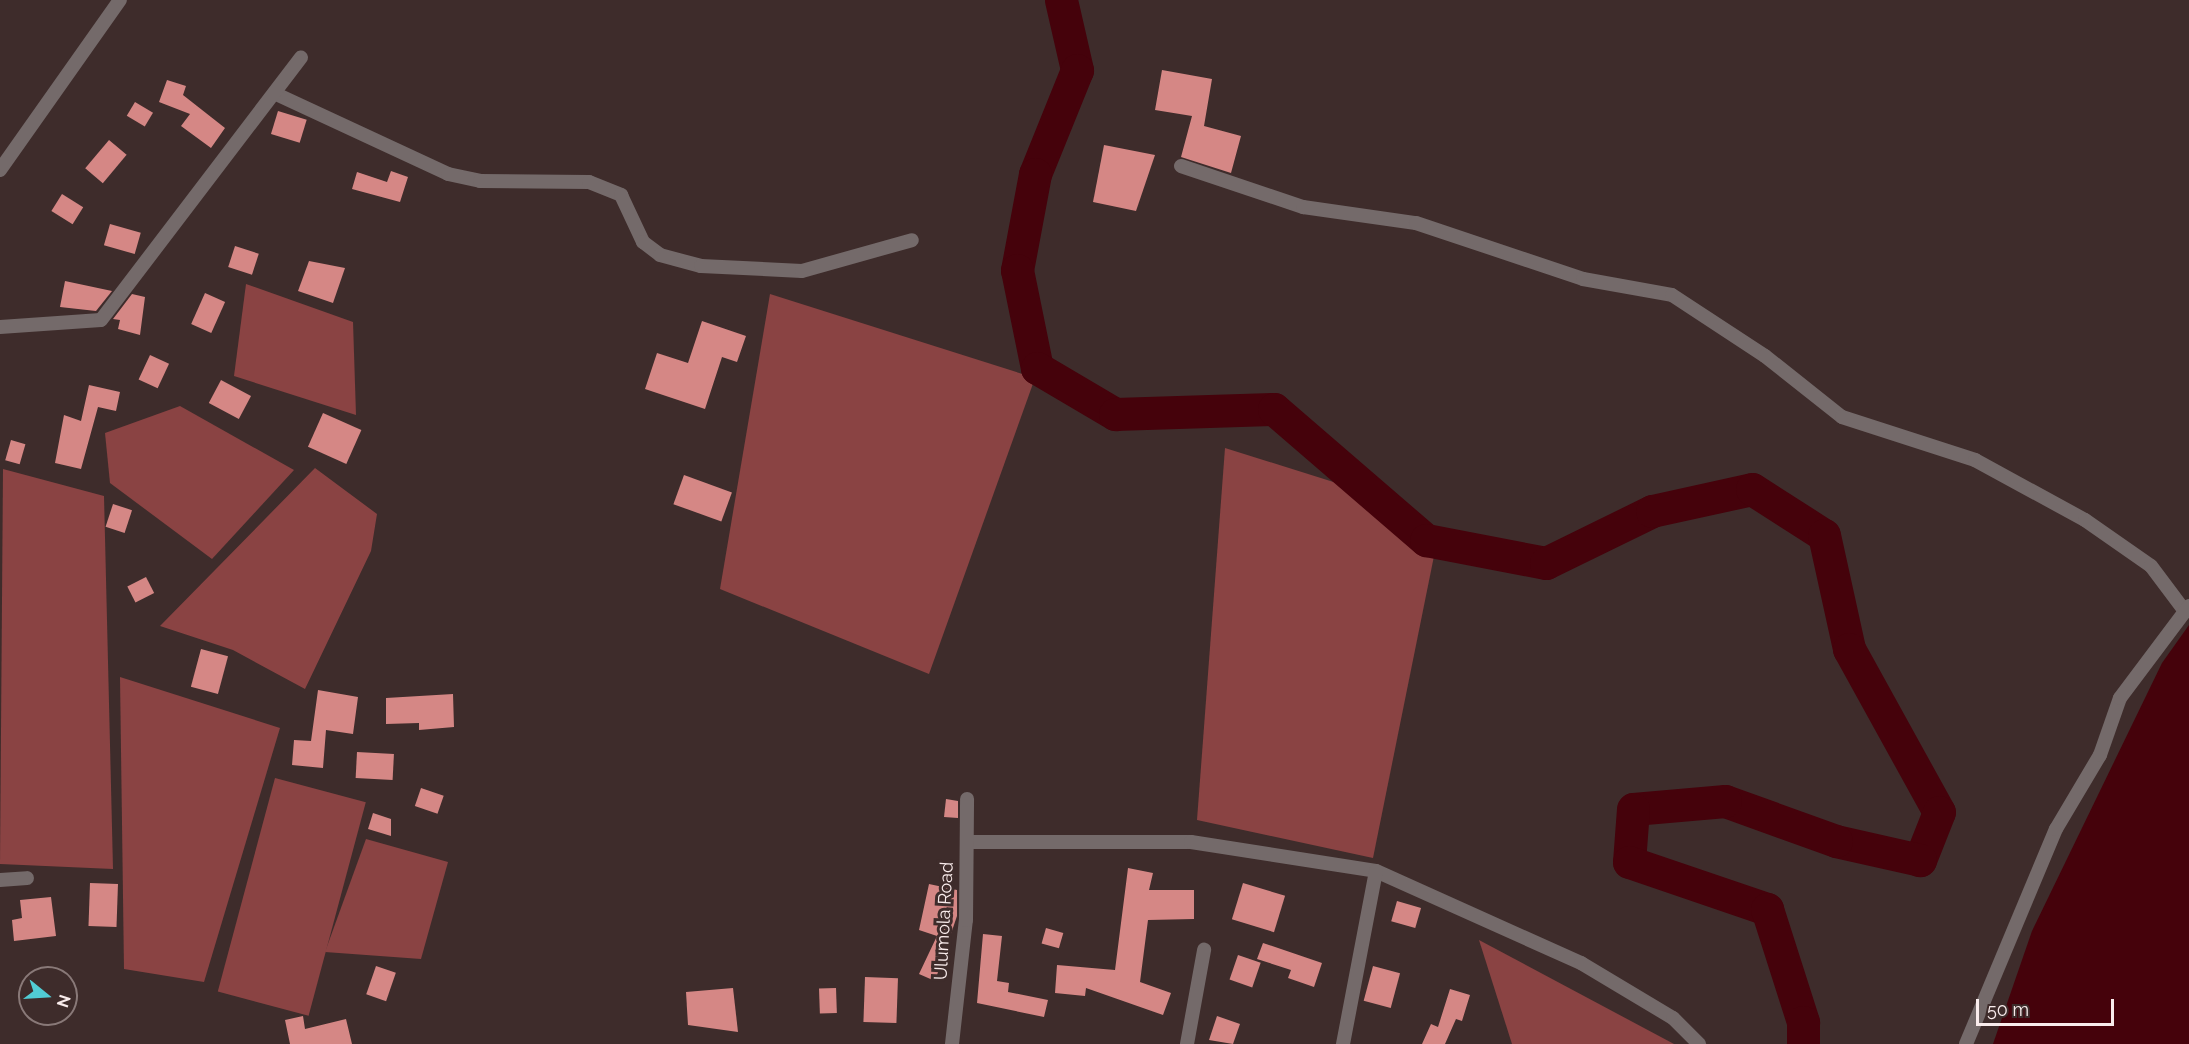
<!DOCTYPE html>
<html>
<head>
<meta charset="utf-8">
<style>
  body { margin:0 }
  #map { position:relative; width:2189px; height:1044px; overflow:hidden; background:#3e2c2b; font-family:Raleway,sans-serif }
  div>[style] { position:absolute }
  .forest>* { inset:0; background:#8a4343; transform-origin:0 0 }
  .water>* { inset:0; background:#45020b }
  .river>* { height:33px; margin:-16.5px; padding:0 16.5px; transform-origin:16.5px; border-radius:16.5px; background:#45020b }
  .building>* { inset:0; background:#d58785; transform-origin:0 0 }
  .street>* { height:14px; margin:-7px; padding:0 7px; transform-origin:7px; border-radius:7px; background:#746a6a }
  span { translate:-50% -50%; white-space:nowrap; text-align:center; line-height:1.15; -webkit-text-stroke:6px #3e2c2b; paint-order:stroke }
  .street-label { font-size:18px; color:#f9ecec }
  .north { position:absolute; left:18px; top:966px; width:60px; height:60px; box-sizing:border-box; background:#3e2c2b; border:2px solid #897978; border-radius:50%; rotate:108deg; font-size:16px; font-weight:700; line-height:24px; text-align:center; color:#f9ecec }
  .north::after { content:''; display:block; margin:auto; width:21px; height:27px; background:#51ccd4; clip-path:polygon(50% 0,100% 100%,50% 72%,0 100%) }
  .scale { position:absolute; left:1976px; top:999px; width:138px; height:27px; box-sizing:border-box; border:3px solid #f9ecec; border-top:0; padding-left:8px; font-size:18px; line-height:21px; white-space:nowrap; color:#f9ecec; -webkit-text-stroke:4px #3e2c2b; paint-order:stroke }
</style>
</head>
<body>
<div id="map">
  <div class="forest">
    <i style="clip-path:polygon(246px 284px,353px 322px,356px 415px,234px 376px)"></i>
    <i style="clip-path:polygon(770px 294px,1035px 378px,929px 674px,720px 589px)"></i>
    <i style="clip-path:polygon(180px 406px,294px 470px,212px 559px,110px 483px,105px 433px)"></i>
    <i style="clip-path:polygon(1225px 448px,1343px 485px,1434px 556px,1373px 858px,1197px 820px)"></i>
    <i style="clip-path:polygon(315px 468px,377px 514px,371px 551px,305px 689px,233px 650px,160px 626px)"></i>
    <i style="clip-path:polygon(3px 469px,104px 496px,113px 869px,0 864px)"></i>
    <i style="clip-path:polygon(120px 677px,280px 728px,204px 982px,124px 969px)"></i>
    <i style="left:275px;top:778px;width:94px;height:221px;rotate:15deg"></i>
    <i style="clip-path:polygon(366px 839px,448px 862px,421px 959px,325px 952px)"></i>
    <i style="clip-path:polygon(1479px 940px,1674px 1044px,1512px 1044px)"></i>
  </div>
  <div class="water">
    <i style="clip-path:polygon(2189px 625px,2189px 1044px,1993px 1044px,2032px 931px,2162px 663px)"></i>
  </div>
  <div class="river">
    <i style="left:1061px;top:0;width:72px;rotate:77.1deg"></i>
    <i style="left:1077px;top:70px;width:112px;rotate:112deg"></i>
    <i style="left:1035px;top:174px;width:98px;rotate:100.6deg"></i>
    <i style="left:1017px;top:270px;width:100px;rotate:78.5deg"></i>
    <i style="left:1037px;top:368px;width:91px;rotate:30.5deg"></i>
    <i style="left:1115px;top:414px;width:159px;rotate:-1.8deg"></i>
    <i style="left:1274px;top:409px;width:201px;rotate:40.8deg"></i>
    <i style="left:1426px;top:540px;width:122px;rotate:10.9deg"></i>
    <i style="left:1546px;top:563px;width:118px;rotate:-26.1deg"></i>
    <i style="left:1652px;top:511px;width:102px;rotate:-12.4deg"></i>
    <i style="left:1752px;top:489px;width:85px;rotate:32.6deg"></i>
    <i style="left:1824px;top:535px;width:117px;rotate:77.6deg"></i>
    <i style="left:1849px;top:649px;width:186px;rotate:61.1deg"></i>
    <i style="left:1939px;top:812px;width:52px;rotate:111.6deg"></i>
    <i style="left:1920px;top:860px;width:86px;rotate:-167.3deg"></i>
    <i style="left:1836px;top:841px;width:118px;rotate:-160.2deg"></i>
    <i style="left:1725px;top:801px;width:92px;rotate:175deg"></i>
    <i style="left:1633px;top:809px;width:53px;rotate:94.3deg"></i>
    <i style="left:1629px;top:862px;width:146px;rotate:18.8deg"></i>
    <i style="left:1767px;top:909px;width:119px;rotate:72.3deg"></i>
    <i style="left:1803px;top:1022px;width:22px;rotate:90deg"></i>
  </div>
  <div class="building">
    <i style="clip-path:polygon(1162px 70px,1212px 79px,1204px 126px,1241px 136px,1231px 173px,1181px 157px,1192px 116px,1155px 110px)"></i>
    <i style="clip-path:polygon(167px 80px,186px 86px,183px 95px,225px 128px,211px 148px,181px 126px,190px 114px,159px 102px)"></i>
    <i style="left:135px;top:102px;width:21px;height:16px;rotate:31deg"></i>
    <i style="left:278px;top:111px;width:30px;height:24px;rotate:17deg"></i>
    <i style="left:109px;top:140px;width:23px;height:37px;rotate:40deg"></i>
    <i style="clip-path:polygon(1104px 145px,1155px 155px,1136px 211px,1093px 202px)"></i>
    <i style="clip-path:polygon(391px 171px,408px 177px,400px 202px,352px 189px,357px 172px,387px 182px)"></i>
    <i style="left:62px;top:194px;width:25px;height:20px;rotate:32deg"></i>
    <i style="left:110px;top:224px;width:32px;height:22px;rotate:16deg"></i>
    <i style="left:235px;top:246px;width:25px;height:22px;rotate:18deg"></i>
    <i style="clip-path:polygon(309px 261px,345px 268px,333px 303px,298px 291px)"></i>
    <i style="clip-path:polygon(65px 281px,112px 291px,96px 311px,60px 307px)"></i>
    <i style="left:205px;top:293px;width:22px;height:34px;rotate:24deg"></i>
    <i style="clip-path:polygon(132px 294px,145px 297px,140px 335px,118px 329px,120px 320px,113px 319px)"></i>
    <i style="clip-path:polygon(702px 321px,746px 336px,737px 362px,722px 357px,705px 409px,645px 389px,657px 353px,688px 363px)"></i>
    <i style="left:150px;top:355px;width:21px;height:27px;rotate:25deg"></i>
    <i style="left:221px;top:380px;width:34px;height:26px;rotate:28deg"></i>
    <i style="clip-path:polygon(89px 385px,120px 392px,116px 411px,98px 407px,81px 469px,55px 463px,64px 415px,81px 421px)"></i>
    <i style="left:323px;top:413px;width:42px;height:37px;rotate:24deg"></i>
    <i style="left:11px;top:440px;width:15px;height:21px;rotate:16deg"></i>
    <i style="left:684px;top:475px;width:51px;height:31px;rotate:20deg"></i>
    <i style="left:113px;top:504px;width:20px;height:24px;rotate:18deg"></i>
    <i style="left:146px;top:577px;width:18px;height:21px;rotate:63deg"></i>
    <i style="left:201px;top:649px;width:28px;height:39px;rotate:15deg"></i>
    <i style="clip-path:polygon(318px 690px,358px 697px,353px 734px,326px 730px,323px 768px,292px 765px,294px 740px,311px 741px)"></i>
    <i style="clip-path:polygon(453px 694px,454px 727px,419px 730px,419px 723px,386px 724px,386px 698px)"></i>
    <i style="left:357px;top:752px;width:37px;height:26px;rotate:3deg"></i>
    <i style="left:421px;top:788px;width:24px;height:19px;rotate:19deg"></i>
    <i style="clip-path:polygon(946px 799px,958px 801px,958px 818px,944px 817px)"></i>
    <i style="clip-path:polygon(373px 813px,391px 819px,391px 836px,368px 829px)"></i>
    <i style="clip-path:polygon(1128px 868px,1153px 873px,1149px 890px,1194px 890px,1194px 919px,1148px 920px,1140px 982px,1171px 993px,1163px 1015px,1086px 988px,1085px 996px,1055px 993px,1057px 965px,1115px 970px)"></i>
    <i style="left:90px;top:883px;width:28px;height:43px;rotate:2deg"></i>
    <i style="left:1243px;top:883px;width:44px;height:38px;rotate:17deg"></i>
    <i style="clip-path:polygon(929px 884px,957px 890px,957px 916px,935px 981px,919px 974px,937px 936px,919px 930px)"></i>
    <i style="clip-path:polygon(51px 897px,56px 936px,14px 941px,12px 920px,22px 918px,20px 900px)"></i>
    <i style="left:1397px;top:901px;width:25px;height:21px;rotate:16deg"></i>
    <i style="left:1046px;top:928px;width:18px;height:16px;rotate:16deg"></i>
    <i style="clip-path:polygon(983px 934px,1002px 936px,997px 981px,1009px 983px,1008px 992px,1048px 1000px,1044px 1017px,977px 1003px)"></i>
    <i style="clip-path:polygon(1263px 943px,1322px 963px,1314px 987px,1288px 978px,1291px 970px,1257px 959px)"></i>
    <i style="left:1238px;top:955px;width:24px;height:26px;rotate:19deg"></i>
    <i style="left:376px;top:966px;width:21px;height:30px;rotate:19deg"></i>
    <i style="left:1373px;top:966px;width:28px;height:36px;rotate:15deg"></i>
    <i style="left:865px;top:977px;width:33px;height:45px;rotate:2deg"></i>
    <i style="clip-path:polygon(733px 988px,738px 1032px,688px 1025px,686px 992px)"></i>
    <i style="left:836px;top:988px;width:25px;height:17px;rotate:88deg"></i>
    <i style="clip-path:polygon(1450px 989px,1470px 995px,1462px 1021px,1456px 1019px,1445px 1044px,1422px 1044px,1431px 1024px,1438px 1027px)"></i>
    <i style="clip-path:polygon(303px 1016px,305px 1029px,346px 1019px,352px 1044px,290px 1044px,285px 1020px)"></i>
    <i style="clip-path:polygon(1217px 1016px,1240px 1024px,1233px 1044px,1209px 1040px)"></i>
  </div>
  <div class="street">
    <i style="left:276px;top:94px;width:190px;rotate:24.9deg"></i>
    <i style="left:448px;top:174px;width:33px;rotate:12deg"></i>
    <i style="left:480px;top:181px;width:109px;rotate:0.5deg"></i>
    <i style="left:589px;top:182px;width:35px;rotate:22deg"></i>
    <i style="left:621px;top:195px;width:52px;rotate:64.9deg"></i>
    <i style="left:643px;top:242px;width:21px;rotate:37deg"></i>
    <i style="left:660px;top:255px;width:42px;rotate:15deg"></i>
    <i style="left:701px;top:266px;width:101px;rotate:2.8deg"></i>
    <i style="left:802px;top:271px;width:114px;rotate:-15.7deg"></i>
    <i style="left:1181px;top:166px;width:129px;rotate:18.6deg"></i>
    <i style="left:1303px;top:207px;width:114px;rotate:8.1deg"></i>
    <i style="left:1416px;top:223px;width:176px;rotate:18.5deg"></i>
    <i style="left:1583px;top:279px;width:90px;rotate:10.2deg"></i>
    <i style="left:1672px;top:295px;width:111px;rotate:33.3deg"></i>
    <i style="left:1765px;top:356px;width:98px;rotate:38.4deg"></i>
    <i style="left:1842px;top:417px;width:140px;rotate:17.9deg"></i>
    <i style="left:1975px;top:460px;width:125px;rotate:28.6deg"></i>
    <i style="left:2085px;top:520px;width:80px;rotate:34.9deg"></i>
    <i style="left:2151px;top:566px;width:55px;rotate:53.1deg"></i>
    <i style="left:0;top:170px;width:208px;rotate:-54.8deg"></i>
    <i style="left:0;top:327px;width:101px;rotate:-4deg"></i>
    <i style="left:101px;top:320px;width:330px;rotate:-52.7deg"></i>
    <i style="left:967px;top:842px;width:224px"></i>
    <i style="left:1191px;top:842px;width:187px;rotate:8.9deg"></i>
    <i style="left:1376px;top:871px;width:225px;rotate:24.2deg"></i>
    <i style="left:1581px;top:963px;width:107px;rotate:30.9deg"></i>
    <i style="left:1673px;top:1018px;width:37px;rotate:45deg"></i>
    <i style="left:0;top:880px;width:27px;rotate:-4deg"></i>
    <i style="left:952px;top:1044px;width:125px;rotate:-83.6deg"></i>
    <i style="left:966px;top:920px;width:121px;rotate:-89.5deg"></i>
    <i style="left:1187px;top:1044px;width:96px;rotate:-79.7deg"></i>
    <i style="left:1343px;top:1044px;width:176px;rotate:-79.2deg"></i>
    <i style="left:1966px;top:1044px;width:233px;rotate:-67.3deg"></i>
    <i style="left:2056px;top:829px;width:86px;rotate:-59.3deg"></i>
    <i style="left:2100px;top:755px;width:60px;rotate:-70.7deg"></i>
    <i style="left:2120px;top:698px;width:115px;rotate:-53.1deg"></i>
  </div>
  <div class="street-label">
    <span style="left:944px;top:921px;rotate:-87deg">Ulumola Road</span>
  </div>
  <div class="north">N</div>
  <div class="scale">50 m</div>
</div>
</body>
</html>
